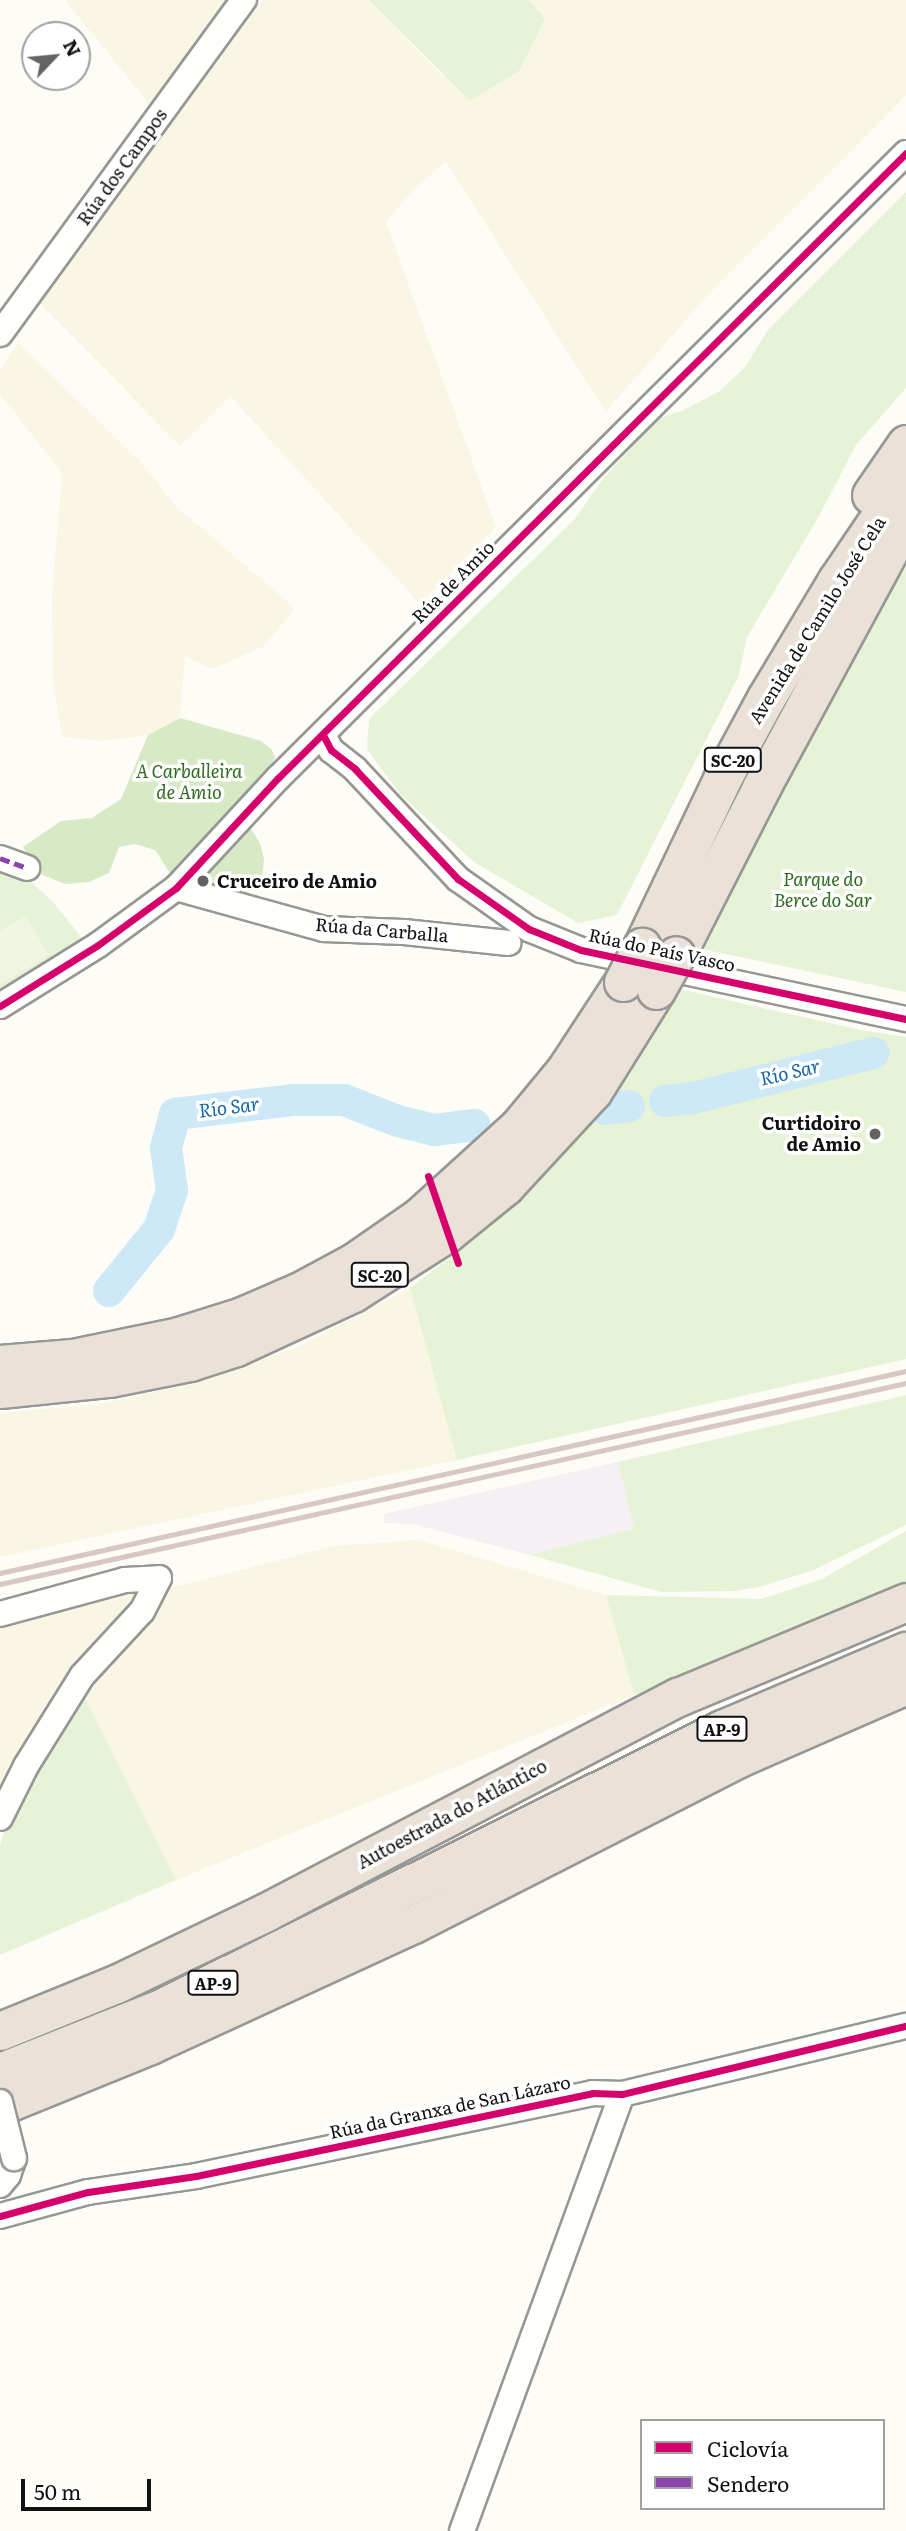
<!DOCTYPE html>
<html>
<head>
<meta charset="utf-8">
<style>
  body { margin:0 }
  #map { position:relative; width:906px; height:2531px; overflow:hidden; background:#fdfcf7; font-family:Literata,serif }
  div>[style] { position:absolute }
  .industrial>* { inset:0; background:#f5f0f3 }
  .farmland>* { inset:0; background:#f9f7e4 }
  .green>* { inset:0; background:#e7f3d7 }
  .forest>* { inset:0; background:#d8eac5 }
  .pitch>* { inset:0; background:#f0f6e1 }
  .river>* { height:32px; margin:-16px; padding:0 16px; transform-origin:16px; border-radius:16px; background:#cde8f7 }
  .roads { filter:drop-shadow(2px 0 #979795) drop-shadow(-2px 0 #979795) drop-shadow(0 2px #979795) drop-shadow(0 -2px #979795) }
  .minor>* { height:24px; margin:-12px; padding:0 12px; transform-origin:12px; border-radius:12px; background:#fffffe }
  .highway>* { height:37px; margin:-18.5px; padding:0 18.5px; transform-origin:18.5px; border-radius:18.5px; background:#eae1d8 }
  .rail>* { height:5px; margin:-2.5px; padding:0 2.5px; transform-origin:2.5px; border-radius:2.5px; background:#d9c6c7 }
  .bridges { filter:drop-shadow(2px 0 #979795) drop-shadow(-2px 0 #979795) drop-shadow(0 2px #979795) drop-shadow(0 -2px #979795) }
  .minor-bridge>* { height:24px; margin:-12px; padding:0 12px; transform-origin:12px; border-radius:12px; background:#fffffe }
  .highway-bridge>* { height:37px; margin:-18.5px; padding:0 18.5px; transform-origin:18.5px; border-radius:18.5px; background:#eae1d8 }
  .quiet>* { height:5px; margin-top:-2.5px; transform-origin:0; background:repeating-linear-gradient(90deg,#8e44ad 0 10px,transparent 0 15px) }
  .cycleway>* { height:7px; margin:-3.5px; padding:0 3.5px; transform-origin:3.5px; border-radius:3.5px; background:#d6006c }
  .dots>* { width:19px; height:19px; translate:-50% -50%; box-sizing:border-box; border:4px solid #fff; border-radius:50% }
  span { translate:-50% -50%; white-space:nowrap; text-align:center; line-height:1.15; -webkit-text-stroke:7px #fff; paint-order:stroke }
  .shield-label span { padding:2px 5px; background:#fff; border:2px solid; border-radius:5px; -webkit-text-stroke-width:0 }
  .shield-label { font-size:16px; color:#111; font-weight:700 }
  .street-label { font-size:18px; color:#111 }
  .park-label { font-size:18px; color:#2f6b1f; font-style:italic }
  .poi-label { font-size:18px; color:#111; font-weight:700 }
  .left { translate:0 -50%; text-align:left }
  .right { translate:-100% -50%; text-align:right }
  .water-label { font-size:19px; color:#1768a6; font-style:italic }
  .legend { position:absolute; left:640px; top:2419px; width:245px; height:91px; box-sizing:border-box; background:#fff; border:2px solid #a0a0a0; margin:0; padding:9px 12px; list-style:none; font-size:21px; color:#111 }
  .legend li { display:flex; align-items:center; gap:14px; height:35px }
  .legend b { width:35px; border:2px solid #a0a0a0 }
  .north { position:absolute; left:21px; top:21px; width:70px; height:70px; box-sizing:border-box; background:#fff; border:2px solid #a0a0a0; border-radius:50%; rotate:64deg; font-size:19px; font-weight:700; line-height:28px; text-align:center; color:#111 }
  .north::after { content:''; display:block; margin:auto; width:24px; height:32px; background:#646362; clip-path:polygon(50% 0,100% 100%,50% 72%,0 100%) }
  .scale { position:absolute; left:21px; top:2479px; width:130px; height:32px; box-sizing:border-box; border:4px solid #111; border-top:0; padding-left:9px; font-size:21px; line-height:24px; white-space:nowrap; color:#111; -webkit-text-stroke:5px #fff; paint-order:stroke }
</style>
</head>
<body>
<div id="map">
  <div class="industrial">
    <i style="clip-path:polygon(618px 1462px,634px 1529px,530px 1555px,413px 1524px,384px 1523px,384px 1514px)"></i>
  </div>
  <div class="farmland">
    <i style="clip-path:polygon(65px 0,235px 0,154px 110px)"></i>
    <i style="clip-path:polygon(263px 0,369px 0,443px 77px,545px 20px,529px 0,906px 0,906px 95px,704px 299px,606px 412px,446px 162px,415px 188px,386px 222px,496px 527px,420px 604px,230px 396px,180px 446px,37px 300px)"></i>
    <i style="clip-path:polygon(18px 343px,142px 463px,175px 505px,295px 608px,264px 646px,213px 669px,185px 656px,180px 718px,148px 735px,101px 741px,62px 737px,53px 680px,52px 600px,62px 473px,0 394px,0 371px)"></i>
    <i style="clip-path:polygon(410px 1288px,457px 1460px,0 1557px,0 1413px,100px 1404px,204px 1381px,300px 1346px)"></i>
    <i style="clip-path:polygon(419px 1540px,606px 1595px,634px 1695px,176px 1880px,84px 1696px,166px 1589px,334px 1546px)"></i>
    <i style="clip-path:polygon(135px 1590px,133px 1608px,79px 1671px,0 1785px,0 1608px)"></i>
  </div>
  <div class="green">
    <i style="clip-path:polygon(369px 0,529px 0,545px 19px,519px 71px,470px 101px)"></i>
    <i style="clip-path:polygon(906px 192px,906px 388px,856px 445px,818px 518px,747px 637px,739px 675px,617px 915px,578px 923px,474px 862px,400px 794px,367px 749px,369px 719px,575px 519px,603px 479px,657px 419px,684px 410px,720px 391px,745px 367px,768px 330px)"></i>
    <i style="clip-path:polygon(906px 568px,906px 992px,702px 949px,867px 624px)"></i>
    <i style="clip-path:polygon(0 871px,27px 878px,54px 903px,85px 942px,0 994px)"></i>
    <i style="clip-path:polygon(679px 989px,861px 1030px,906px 1037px,906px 1359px,457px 1460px,410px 1288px,480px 1235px,532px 1187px,574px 1142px,649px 1041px)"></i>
    <i style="clip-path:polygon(906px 1395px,906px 1525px,814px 1570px,760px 1587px,734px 1591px,661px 1592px,530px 1555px,634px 1529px,618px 1462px)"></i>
    <i style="clip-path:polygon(906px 1531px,906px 1587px,725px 1665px,634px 1695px,606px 1595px,761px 1599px,822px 1579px)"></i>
    <i style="clip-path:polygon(84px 1696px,176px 1880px,0 1955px,0 1846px,3px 1836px,32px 1771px)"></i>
  </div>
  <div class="forest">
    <i style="clip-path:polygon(180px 718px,261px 741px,272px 750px,275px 758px,266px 774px,184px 872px,170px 873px,155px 850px,135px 844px,119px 847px,109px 873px,89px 882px,65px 884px,38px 873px,23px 847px,61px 821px,92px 818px,121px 799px,148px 735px)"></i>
    <i style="clip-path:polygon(251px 829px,260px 843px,264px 859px,262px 880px,247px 894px,222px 894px,198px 883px,210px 860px,230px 839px)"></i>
  </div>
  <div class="pitch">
    <i style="clip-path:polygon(25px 916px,49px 955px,0 985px,0 931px)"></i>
  </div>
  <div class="river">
    <i style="left:665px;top:1101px;width:28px;rotate:-6deg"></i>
    <i style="left:693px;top:1098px;width:186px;rotate:-14deg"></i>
    <i style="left:605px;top:1109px;width:24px;rotate:-7deg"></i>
    <i style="left:109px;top:1291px;width:80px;rotate:-51.1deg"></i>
    <i style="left:159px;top:1229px;width:41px;rotate:-71.6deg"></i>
    <i style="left:172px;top:1190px;width:42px;rotate:-98.1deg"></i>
    <i style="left:166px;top:1148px;width:35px;rotate:-75deg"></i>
    <i style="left:175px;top:1114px;width:118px;rotate:-6.8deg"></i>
    <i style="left:292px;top:1100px;width:52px"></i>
    <i style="left:344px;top:1100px;width:58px;rotate:21.3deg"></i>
    <i style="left:398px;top:1121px;width:37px;rotate:14deg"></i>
    <i style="left:434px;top:1130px;width:41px;rotate:-7deg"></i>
  </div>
  <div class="roads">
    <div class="minor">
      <i style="left:0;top:334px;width:414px;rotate:-53.9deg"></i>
      <i style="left:323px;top:735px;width:17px;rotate:62deg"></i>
      <i style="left:331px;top:750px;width:31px;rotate:38deg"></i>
      <i style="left:355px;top:769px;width:151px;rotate:46.9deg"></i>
      <i style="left:458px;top:879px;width:87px;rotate:35.2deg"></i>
      <i style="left:529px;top:929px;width:56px;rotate:22deg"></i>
      <i style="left:581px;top:950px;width:332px;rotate:12deg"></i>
      <i style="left:0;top:858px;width:29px;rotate:20deg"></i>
      <i style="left:176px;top:888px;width:154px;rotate:15.5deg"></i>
      <i style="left:324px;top:929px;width:80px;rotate:2.1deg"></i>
      <i style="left:404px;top:932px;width:105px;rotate:6deg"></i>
      <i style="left:0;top:1006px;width:115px;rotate:-31.9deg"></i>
      <i style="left:98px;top:945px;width:97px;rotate:-36.2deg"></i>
      <i style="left:176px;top:888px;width:150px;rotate:-47.2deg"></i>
      <i style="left:278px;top:778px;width:886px;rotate:-44.86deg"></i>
      <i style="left:0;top:1614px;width:130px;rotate:-15.2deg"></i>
      <i style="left:125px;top:1580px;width:34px;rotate:-3deg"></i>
      <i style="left:159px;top:1578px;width:37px;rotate:117deg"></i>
      <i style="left:142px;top:1611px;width:88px;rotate:132.7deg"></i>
      <i style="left:82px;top:1676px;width:106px;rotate:121.9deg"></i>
      <i style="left:26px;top:1766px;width:58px;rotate:116.6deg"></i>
      <i style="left:0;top:2185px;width:13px;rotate:-51deg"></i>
      <i style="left:8px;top:2175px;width:18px;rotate:-71deg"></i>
      <i style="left:0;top:2216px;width:91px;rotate:-15.3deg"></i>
      <i style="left:88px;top:2192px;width:109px;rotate:-8.4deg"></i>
      <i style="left:196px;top:2176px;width:406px;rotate:-11.8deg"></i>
      <i style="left:593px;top:2093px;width:29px;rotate:2deg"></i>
      <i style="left:622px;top:2094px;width:292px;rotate:-13.5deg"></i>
      <i style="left:462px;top:2531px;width:465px;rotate:-69.9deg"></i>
    </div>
    <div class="highway">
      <i style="left:871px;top:495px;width:62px;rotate:-55.5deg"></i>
      <i style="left:642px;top:947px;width:186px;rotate:-64.5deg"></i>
      <i style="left:722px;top:779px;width:92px;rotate:-61.5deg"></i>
      <i style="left:766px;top:698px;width:138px;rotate:-59deg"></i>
      <i style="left:837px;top:580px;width:123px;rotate:-55.9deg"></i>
      <i style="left:676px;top:955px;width:190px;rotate:-63deg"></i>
      <i style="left:762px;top:786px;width:302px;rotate:-61.6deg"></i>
      <i style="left:0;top:1364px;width:72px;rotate:-4.8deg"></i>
      <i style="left:72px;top:1358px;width:109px;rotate:-11.6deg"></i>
      <i style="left:179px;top:1336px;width:66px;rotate:-17.6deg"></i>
      <i style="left:242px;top:1316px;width:63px;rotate:-23.3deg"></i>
      <i style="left:300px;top:1291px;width:61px;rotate:-28.2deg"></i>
      <i style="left:354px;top:1262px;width:79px;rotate:-34.7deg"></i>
      <i style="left:419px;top:1217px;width:135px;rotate:-42.3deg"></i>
      <i style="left:519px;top:1126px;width:74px;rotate:-50.5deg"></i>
      <i style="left:566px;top:1069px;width:104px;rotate:-56.8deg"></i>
      <i style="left:0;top:1389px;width:110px;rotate:-5.8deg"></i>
      <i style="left:109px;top:1378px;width:83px;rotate:-11.2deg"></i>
      <i style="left:190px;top:1362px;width:48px;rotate:-18.1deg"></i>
      <i style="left:236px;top:1347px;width:129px;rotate:-24.8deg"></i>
      <i style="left:353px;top:1293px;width:112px;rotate:-32.6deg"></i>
      <i style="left:447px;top:1233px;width:75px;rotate:-39deg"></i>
      <i style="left:505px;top:1186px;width:129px;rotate:-47.2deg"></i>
      <i style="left:593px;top:1091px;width:119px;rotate:-58deg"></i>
      <i style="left:0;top:2031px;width:125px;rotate:-22.1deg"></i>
      <i style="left:116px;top:1984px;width:166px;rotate:-25.6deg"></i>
      <i style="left:266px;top:1912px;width:465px;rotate:-27.6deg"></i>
      <i style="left:678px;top:1697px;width:247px;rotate:-22.6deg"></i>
      <i style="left:0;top:2072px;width:173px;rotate:-21.7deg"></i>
      <i style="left:161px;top:2008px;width:627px;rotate:-26.44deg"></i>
      <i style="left:722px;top:1729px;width:200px;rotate:-23deg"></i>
      <i style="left:0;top:2106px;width:162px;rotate:-22.1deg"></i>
      <i style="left:150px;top:2045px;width:289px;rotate:-24.7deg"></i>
      <i style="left:413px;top:1924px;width:366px;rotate:-27deg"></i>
      <i style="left:739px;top:1758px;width:182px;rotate:-23.6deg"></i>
    </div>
  </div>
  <div class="rail">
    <i style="left:0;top:1573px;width:928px;rotate:-12.57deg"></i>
    <i style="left:0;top:1584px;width:928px;rotate:-12.51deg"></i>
  </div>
  <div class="bridges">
    <div class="minor-bridge">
      <i style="left:0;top:2102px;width:58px;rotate:76deg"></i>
    </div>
    <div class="highway-bridge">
      <i style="left:623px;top:982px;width:40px;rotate:-62deg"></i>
      <i style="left:656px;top:990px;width:40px;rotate:-60.3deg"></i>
    </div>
  </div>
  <div class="quiet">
    <i style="left:0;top:858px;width:29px;rotate:20deg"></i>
  </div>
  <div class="cycleway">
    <i style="left:323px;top:735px;width:17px;rotate:62deg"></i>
    <i style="left:331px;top:750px;width:31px;rotate:38deg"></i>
    <i style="left:355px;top:769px;width:151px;rotate:46.9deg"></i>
    <i style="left:458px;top:879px;width:87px;rotate:35.2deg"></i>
    <i style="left:529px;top:929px;width:56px;rotate:22deg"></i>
    <i style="left:581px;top:950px;width:332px;rotate:12deg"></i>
    <i style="left:0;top:1006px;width:115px;rotate:-31.9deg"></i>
    <i style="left:98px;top:945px;width:97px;rotate:-36.2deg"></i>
    <i style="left:176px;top:888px;width:150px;rotate:-47.2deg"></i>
    <i style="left:278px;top:778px;width:886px;rotate:-44.86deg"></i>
    <i style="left:428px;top:1176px;width:92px;rotate:71deg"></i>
    <i style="left:0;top:2216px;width:91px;rotate:-15.3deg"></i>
    <i style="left:88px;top:2192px;width:109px;rotate:-8.4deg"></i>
    <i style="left:196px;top:2176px;width:406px;rotate:-11.8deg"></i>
    <i style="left:593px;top:2093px;width:29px;rotate:2deg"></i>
    <i style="left:622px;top:2094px;width:292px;rotate:-13.5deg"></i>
  </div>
  <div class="dots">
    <i style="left:203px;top:881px;background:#646362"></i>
    <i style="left:875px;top:1134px;background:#646362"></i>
  </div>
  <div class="shield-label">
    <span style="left:733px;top:760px">SC-20</span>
    <span style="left:380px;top:1275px">SC-20</span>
    <span style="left:722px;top:1729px">AP-9</span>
    <span style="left:213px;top:1983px">AP-9</span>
  </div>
  <div class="street-label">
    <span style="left:122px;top:167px;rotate:-54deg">Rúa dos Campos</span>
    <span style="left:453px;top:582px;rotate:-45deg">Rúa de Amio</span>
    <span style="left:817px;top:620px;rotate:-58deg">Avenida de Camilo José Cela</span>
    <span style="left:382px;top:930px;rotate:5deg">Rúa da Carballa</span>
    <span style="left:662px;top:950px;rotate:12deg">Rúa do País Vasco</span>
    <span style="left:452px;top:1814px;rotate:-28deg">Autoestrada do Atlántico</span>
    <span style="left:450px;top:2107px;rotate:-12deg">Rúa da Granxa de San Lázaro</span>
  </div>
  <div class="park-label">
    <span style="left:189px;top:782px">A Carballeira<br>de Amio</span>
    <span style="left:823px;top:890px">Parque do<br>Berce do Sar</span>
  </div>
  <div class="poi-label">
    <span class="left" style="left:217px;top:881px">Cruceiro de Amio</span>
    <span class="right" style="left:861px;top:1134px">Curtidoiro<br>de Amio</span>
  </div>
  <div class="water-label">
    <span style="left:790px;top:1072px;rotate:-13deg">Río Sar</span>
    <span style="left:229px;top:1107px;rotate:-7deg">Río Sar</span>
  </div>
  <ul class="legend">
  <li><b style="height:9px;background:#d6006c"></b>Ciclovía</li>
  <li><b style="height:9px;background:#8e44ad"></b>Sendero</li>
  </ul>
  <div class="north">N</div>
  <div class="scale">50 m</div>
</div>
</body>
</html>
